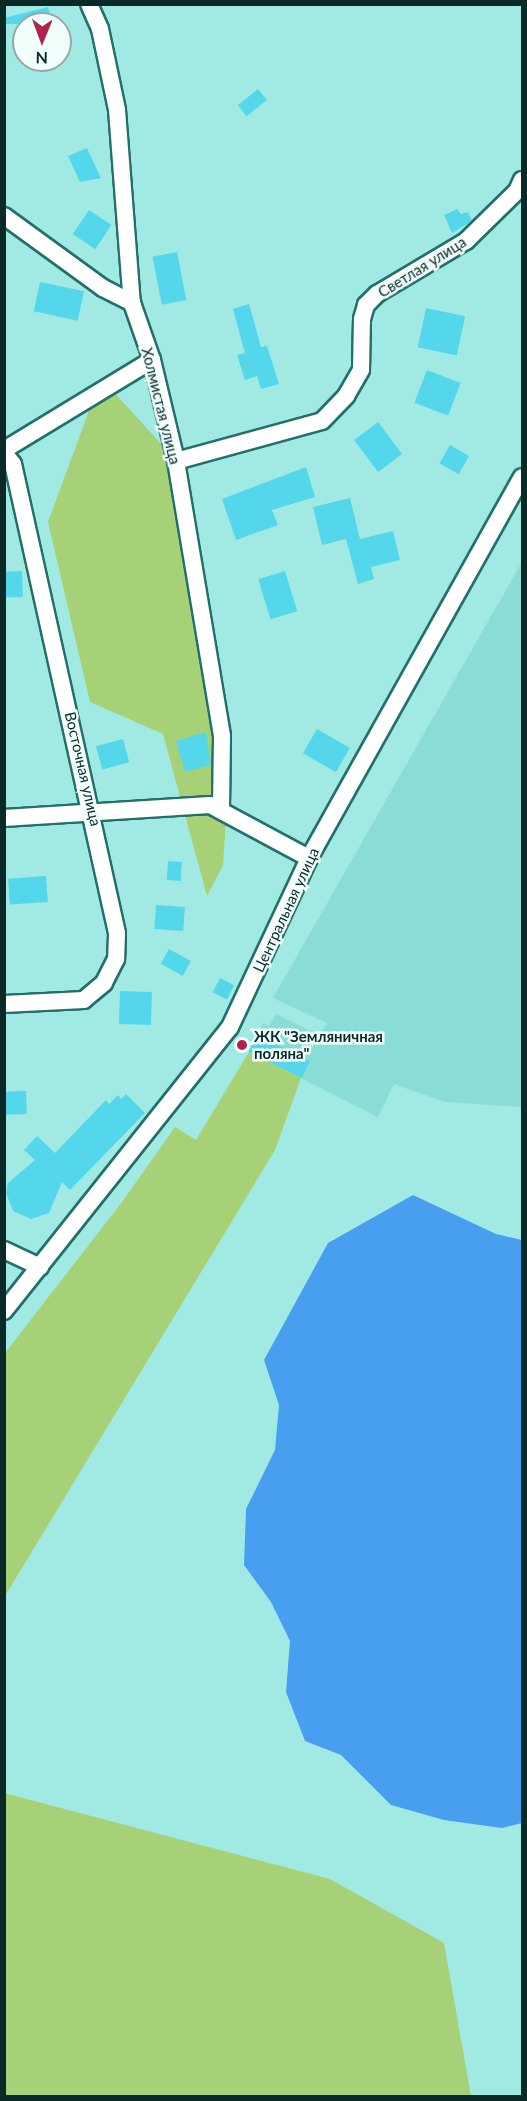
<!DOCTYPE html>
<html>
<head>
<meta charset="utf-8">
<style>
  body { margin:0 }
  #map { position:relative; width:527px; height:2101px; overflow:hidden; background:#a0eae3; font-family:Lato,sans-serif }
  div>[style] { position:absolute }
  .built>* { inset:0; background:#89ddd6 }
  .green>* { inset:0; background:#a7d176 }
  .water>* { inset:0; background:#489fef }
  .building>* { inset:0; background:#55d7eb; transform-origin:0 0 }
  .roads { filter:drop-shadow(2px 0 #23706b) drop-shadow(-2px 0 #23706b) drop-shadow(0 2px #23706b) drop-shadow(0 -2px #23706b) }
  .street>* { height:16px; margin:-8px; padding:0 8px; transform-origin:8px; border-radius:8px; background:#fff }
  .dots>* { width:16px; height:16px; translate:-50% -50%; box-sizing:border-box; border:3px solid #f0fefc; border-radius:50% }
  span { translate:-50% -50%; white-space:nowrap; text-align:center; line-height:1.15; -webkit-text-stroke:5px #f0fefc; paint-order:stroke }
  .street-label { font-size:15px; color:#0a2927 }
  .poi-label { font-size:15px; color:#0a2927; font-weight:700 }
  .left { translate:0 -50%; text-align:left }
  .frame { position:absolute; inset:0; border:6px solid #0a2927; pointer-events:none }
  .north { position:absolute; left:12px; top:12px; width:60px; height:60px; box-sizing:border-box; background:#f0fefc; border:2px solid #94a9a7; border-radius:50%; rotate:181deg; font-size:16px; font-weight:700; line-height:24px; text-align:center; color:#0a2927 }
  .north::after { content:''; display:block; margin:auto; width:21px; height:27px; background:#b3224f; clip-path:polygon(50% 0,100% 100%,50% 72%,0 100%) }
</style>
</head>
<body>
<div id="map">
  <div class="built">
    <i style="clip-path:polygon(522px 562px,522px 1107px,445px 1102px,394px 1084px,378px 1117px,249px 1052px,263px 1023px,269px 1026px,276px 1014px,319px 1035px,327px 1023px,273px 998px)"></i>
  </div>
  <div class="green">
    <i style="clip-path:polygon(101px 378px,163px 446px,232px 729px,223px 865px,207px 896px,163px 734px,90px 702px,48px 522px)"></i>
    <i style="clip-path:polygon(249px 1052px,301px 1078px,275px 1150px,5px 1596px,5px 1353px,122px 1202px,175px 1127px,196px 1140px)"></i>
    <i style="clip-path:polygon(4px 1793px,330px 1879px,444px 1943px,471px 2096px,5px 2096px)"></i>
  </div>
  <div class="water">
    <i style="clip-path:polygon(413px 1195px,496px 1234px,522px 1240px,522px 1823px,502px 1828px,444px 1820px,391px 1805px,341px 1755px,305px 1741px,286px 1692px,290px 1641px,271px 1602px,244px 1565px,246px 1509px,275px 1450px,279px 1405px,264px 1360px,328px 1243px)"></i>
  </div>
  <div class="building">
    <i style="clip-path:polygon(48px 7px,52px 24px,4px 24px,4px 18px)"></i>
    <i style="left:258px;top:89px;width:14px;height:26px;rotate:51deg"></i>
    <i style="clip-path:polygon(87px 148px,101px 178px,80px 182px,68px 156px)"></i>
    <i style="clip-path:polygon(457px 209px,461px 214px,468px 212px,472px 221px,452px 233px,444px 215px)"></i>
    <i style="left:89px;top:210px;width:27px;height:29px;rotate:34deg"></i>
    <i style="left:177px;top:252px;width:49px;height:25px;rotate:79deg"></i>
    <i style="left:40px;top:282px;width:45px;height:30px;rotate:12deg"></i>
    <i style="clip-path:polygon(249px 304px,261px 347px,267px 346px,279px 384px,261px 389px,257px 376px,245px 380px,237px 355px,245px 353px,233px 309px)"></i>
    <i style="left:426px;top:308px;width:40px;height:40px;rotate:12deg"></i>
    <i style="left:427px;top:370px;width:36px;height:35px;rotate:21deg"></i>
    <i style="left:378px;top:422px;width:40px;height:30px;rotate:53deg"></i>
    <i style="left:450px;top:445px;width:22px;height:21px;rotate:30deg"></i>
    <i style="clip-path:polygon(306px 467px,315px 497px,272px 510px,278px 525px,236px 540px,222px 499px)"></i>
    <i style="clip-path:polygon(350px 498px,360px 539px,393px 531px,400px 560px,371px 567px,374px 579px,358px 584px,346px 539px,322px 545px,313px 507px)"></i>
    <i style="left:22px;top:571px;width:26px;height:18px;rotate:88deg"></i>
    <i style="left:285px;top:571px;width:42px;height:28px;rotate:73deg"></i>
    <i style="left:317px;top:729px;width:38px;height:28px;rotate:30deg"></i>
    <i style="clip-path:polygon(206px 732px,211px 765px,185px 772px,176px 741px)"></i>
    <i style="left:123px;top:739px;width:24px;height:28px;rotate:75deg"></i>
    <i style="left:168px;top:861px;width:14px;height:19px;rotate:4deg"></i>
    <i style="left:46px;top:876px;width:26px;height:38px;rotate:86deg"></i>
    <i style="left:156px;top:905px;width:29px;height:24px;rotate:4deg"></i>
    <i style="left:169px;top:949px;width:25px;height:17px;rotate:29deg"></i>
    <i style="left:220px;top:978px;width:16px;height:16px;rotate:27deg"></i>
    <i style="left:120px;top:991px;width:32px;height:33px;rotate:2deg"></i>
    <i style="left:257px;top:1035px;width:59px;height:19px;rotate:26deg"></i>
    <i style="left:26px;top:1091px;width:23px;height:22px;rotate:88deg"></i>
    <i style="clip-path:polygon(126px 1094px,145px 1113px,70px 1190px,62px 1182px,49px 1213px,31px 1219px,13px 1211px,6px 1193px,8px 1183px,35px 1160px,24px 1150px,37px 1136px,55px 1153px,106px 1100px,109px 1104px,118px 1095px,121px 1099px)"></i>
  </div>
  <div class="roads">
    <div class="street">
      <i style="left:89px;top:4px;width:27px;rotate:66deg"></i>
      <i style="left:100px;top:29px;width:83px;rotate:78.1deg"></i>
      <i style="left:117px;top:110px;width:194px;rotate:85.6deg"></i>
      <i style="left:132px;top:303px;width:60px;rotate:70.7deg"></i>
      <i style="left:152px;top:360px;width:104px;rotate:76.6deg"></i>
      <i style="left:176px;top:461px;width:279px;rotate:80.5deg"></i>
      <i style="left:222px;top:736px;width:74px;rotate:90.8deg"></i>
      <i style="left:4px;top:216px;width:122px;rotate:36deg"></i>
      <i style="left:103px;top:288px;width:33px;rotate:27deg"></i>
      <i style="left:4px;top:450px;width:173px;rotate:-31.3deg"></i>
      <i style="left:4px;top:453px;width:14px;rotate:51deg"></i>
      <i style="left:13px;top:464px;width:481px;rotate:77.5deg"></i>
      <i style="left:117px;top:934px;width:25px;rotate:92deg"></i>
      <i style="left:116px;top:959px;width:27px;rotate:117deg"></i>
      <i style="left:104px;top:983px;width:26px;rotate:140deg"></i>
      <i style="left:84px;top:1000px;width:80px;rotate:177.1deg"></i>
      <i style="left:176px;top:461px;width:151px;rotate:-15.3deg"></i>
      <i style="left:322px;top:421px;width:35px;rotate:-46deg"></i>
      <i style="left:346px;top:396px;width:30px;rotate:-60deg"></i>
      <i style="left:361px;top:370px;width:51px;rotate:-88.9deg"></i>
      <i style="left:362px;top:319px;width:15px;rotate:-74deg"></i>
      <i style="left:366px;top:305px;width:16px;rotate:-45deg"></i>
      <i style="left:377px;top:294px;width:104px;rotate:-30.8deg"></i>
      <i style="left:466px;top:241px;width:71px;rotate:-44.4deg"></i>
      <i style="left:517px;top:191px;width:12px;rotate:-66deg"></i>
      <i style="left:4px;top:818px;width:206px;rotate:-3.6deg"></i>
      <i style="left:210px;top:805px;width:112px;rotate:28.2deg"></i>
      <i style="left:4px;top:1250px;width:40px;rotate:25deg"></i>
      <i style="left:4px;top:1311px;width:363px;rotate:-51.5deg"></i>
      <i style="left:230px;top:1027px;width:187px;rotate:-64.9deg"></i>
      <i style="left:309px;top:858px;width:436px;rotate:-60.8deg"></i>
    </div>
  </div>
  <div class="dots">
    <i style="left:242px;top:1045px;background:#b3224f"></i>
  </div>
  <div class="street-label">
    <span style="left:422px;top:267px;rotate:-32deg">Светлая улица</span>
    <span style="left:161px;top:406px;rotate:76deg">Холмистая улица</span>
    <span style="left:83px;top:769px;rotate:77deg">Восточная улица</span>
    <span style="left:286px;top:910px;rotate:-65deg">Центральная улица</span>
  </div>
  <div class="poi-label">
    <span class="left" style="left:254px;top:1045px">ЖК "Земляничная<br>поляна"</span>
  </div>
  <div class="frame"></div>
  <div class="north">N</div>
</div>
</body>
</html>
